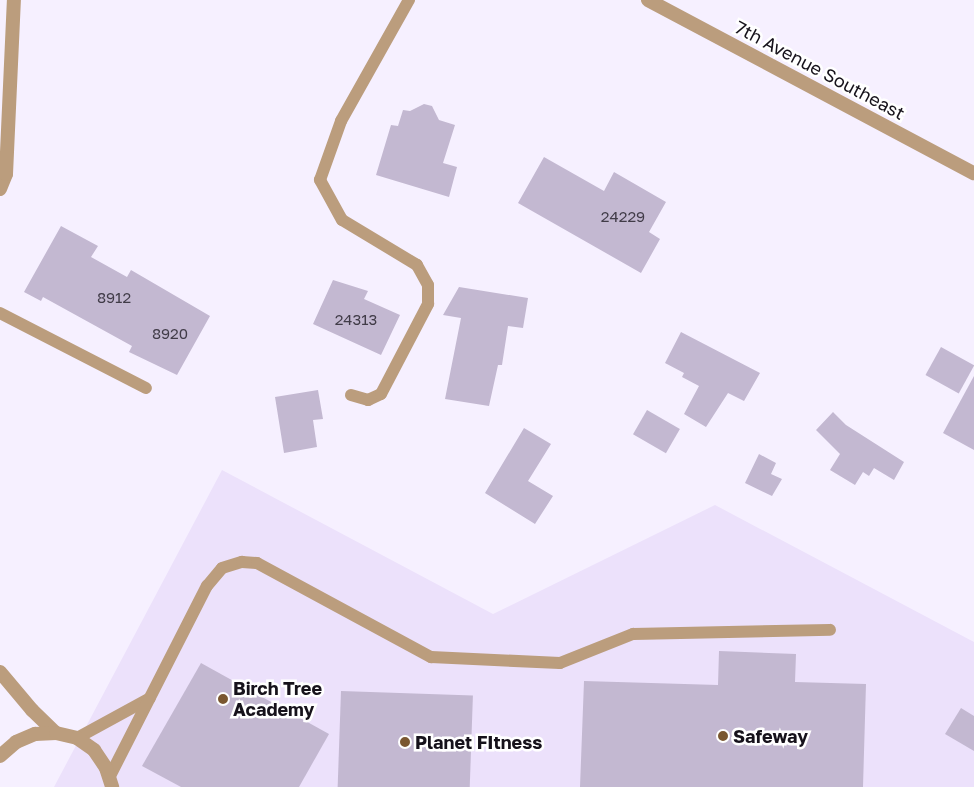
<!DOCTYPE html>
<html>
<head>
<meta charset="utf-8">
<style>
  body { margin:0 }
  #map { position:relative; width:974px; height:787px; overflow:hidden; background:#f6f0ff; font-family:"Golos Text",sans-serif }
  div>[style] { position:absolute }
  .built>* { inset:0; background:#ece1fb }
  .building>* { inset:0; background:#c3b8d1; transform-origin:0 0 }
  .service>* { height:12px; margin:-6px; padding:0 6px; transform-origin:6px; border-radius:6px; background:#bb9d7d }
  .minor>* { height:14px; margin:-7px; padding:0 7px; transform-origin:7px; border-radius:7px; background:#bb9d7d }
  .tertiary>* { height:14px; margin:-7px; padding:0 7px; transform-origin:7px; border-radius:7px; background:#bb9d7d }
  .dots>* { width:14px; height:14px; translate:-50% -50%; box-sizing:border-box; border:2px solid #fff; border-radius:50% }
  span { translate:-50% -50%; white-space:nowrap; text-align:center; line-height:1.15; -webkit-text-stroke:5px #fff; paint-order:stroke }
  .number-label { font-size:15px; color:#413c48 }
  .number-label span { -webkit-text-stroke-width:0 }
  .street-label { font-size:18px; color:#16121b }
  .poi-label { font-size:18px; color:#16121b; font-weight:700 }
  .left { translate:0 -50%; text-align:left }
</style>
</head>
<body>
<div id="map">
  <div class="built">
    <i style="clip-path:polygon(222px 470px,493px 614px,715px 505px,974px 642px,974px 787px,54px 787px)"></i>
  </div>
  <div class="building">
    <i style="clip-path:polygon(424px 104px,432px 106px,439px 120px,455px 125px,443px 163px,457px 167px,449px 197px,376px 175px,391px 125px,398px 126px,403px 110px,410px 111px)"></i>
    <i style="clip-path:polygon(544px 157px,604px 191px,614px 172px,666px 202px,649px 232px,660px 239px,641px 273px,518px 203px)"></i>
    <i style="clip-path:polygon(61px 226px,98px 246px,91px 257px,127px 277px,131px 270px,210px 316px,177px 375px,129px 352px,132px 346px,43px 297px,41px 301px,24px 292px)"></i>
    <i style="clip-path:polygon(333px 280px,368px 291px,364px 299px,400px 315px,381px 355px,313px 324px)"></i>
    <i style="clip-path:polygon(459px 287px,528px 298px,523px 328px,508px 326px,502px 365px,498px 365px,489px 406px,445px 399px,461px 318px,443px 315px)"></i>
    <i style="clip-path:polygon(681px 332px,760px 373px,744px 401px,728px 393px,706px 427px,684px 414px,699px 386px,682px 377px,684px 373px,665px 363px)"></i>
    <i style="left:941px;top:347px;width:38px;height:32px;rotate:29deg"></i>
    <i style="clip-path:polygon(974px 376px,974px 450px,943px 433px)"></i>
    <i style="clip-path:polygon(318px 390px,323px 419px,313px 420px,317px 447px,284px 453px,275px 397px)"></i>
    <i style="left:647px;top:410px;width:38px;height:28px;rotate:30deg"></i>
    <i style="clip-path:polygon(833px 412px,846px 425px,904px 462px,894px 480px,874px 468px,869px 476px,863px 472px,855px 485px,830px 470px,840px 454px,816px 430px)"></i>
    <i style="clip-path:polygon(524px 428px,551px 444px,528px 481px,553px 496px,535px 524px,485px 493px)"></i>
    <i style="clip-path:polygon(759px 454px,776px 463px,771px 474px,782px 479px,772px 496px,745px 483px)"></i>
    <i style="clip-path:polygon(719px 651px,796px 654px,795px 682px,866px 684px,863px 787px,580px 787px,584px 681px,718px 685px)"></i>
    <i style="clip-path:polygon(201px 663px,329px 734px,299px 787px,181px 787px,142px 766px)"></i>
    <i style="left:341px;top:691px;width:132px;height:96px;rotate:2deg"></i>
    <i style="clip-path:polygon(961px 708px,974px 716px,974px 751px,945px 734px)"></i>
  </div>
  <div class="service">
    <i style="left:0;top:313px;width:164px;rotate:27.2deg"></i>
    <i style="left:351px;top:395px;width:18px;rotate:16deg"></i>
    <i style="left:368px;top:400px;width:14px;rotate:-25deg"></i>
    <i style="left:381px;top:394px;width:102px;rotate:-62.4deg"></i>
    <i style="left:428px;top:304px;width:19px;rotate:-90deg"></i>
    <i style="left:428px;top:285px;width:23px;rotate:-119deg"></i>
    <i style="left:417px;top:265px;width:87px;rotate:-149deg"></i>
    <i style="left:342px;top:220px;width:46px;rotate:-118.8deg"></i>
    <i style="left:320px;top:180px;width:63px;rotate:-70.4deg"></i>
    <i style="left:341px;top:121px;width:139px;rotate:-60.7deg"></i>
    <i style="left:77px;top:738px;width:83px;rotate:-28.7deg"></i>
    <i style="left:109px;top:778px;width:216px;rotate:-63deg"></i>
    <i style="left:207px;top:586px;width:23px;rotate:-50deg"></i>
    <i style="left:222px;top:568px;width:21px;rotate:-17deg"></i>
    <i style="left:242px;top:562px;width:15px;rotate:4deg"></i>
    <i style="left:257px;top:563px;width:198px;rotate:28.4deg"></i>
    <i style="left:431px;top:657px;width:129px;rotate:2.7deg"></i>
    <i style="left:560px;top:663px;width:79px;rotate:-21.7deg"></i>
    <i style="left:633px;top:634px;width:197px;rotate:-1.2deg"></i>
  </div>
  <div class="minor">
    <i style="left:0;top:189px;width:16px;rotate:-68deg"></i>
    <i style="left:6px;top:174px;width:174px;rotate:-87.4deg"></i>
    <i style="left:0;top:672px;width:50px;rotate:49.9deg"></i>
    <i style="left:32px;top:710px;width:33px;rotate:44deg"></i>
    <i style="left:0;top:756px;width:21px;rotate:-41deg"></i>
    <i style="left:16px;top:742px;width:21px;rotate:-23deg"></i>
    <i style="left:35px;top:734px;width:21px;rotate:-3deg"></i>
    <i style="left:56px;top:733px;width:22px;rotate:13deg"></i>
    <i style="left:77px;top:738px;width:21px;rotate:35deg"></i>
    <i style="left:94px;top:750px;width:22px;rotate:56deg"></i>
    <i style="left:106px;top:768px;width:20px;rotate:72deg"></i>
  </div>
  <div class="tertiary">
    <i style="left:648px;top:0;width:369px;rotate:28deg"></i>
  </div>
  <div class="dots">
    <i style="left:223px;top:699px;background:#7a5730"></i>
    <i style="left:723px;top:736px;background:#7a5730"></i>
    <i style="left:405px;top:742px;background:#7a5730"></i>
  </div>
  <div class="number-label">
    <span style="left:623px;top:217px">24229</span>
    <span style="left:114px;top:298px">8912</span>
    <span style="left:356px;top:320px">24313</span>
    <span style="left:170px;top:334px">8920</span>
  </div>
  <div class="street-label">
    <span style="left:820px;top:70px;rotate:28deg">7th Avenue Southeast</span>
  </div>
  <div class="poi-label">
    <span class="left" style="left:233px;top:699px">Birch Tree<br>Academy</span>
    <span class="left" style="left:733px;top:736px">Safeway</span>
    <span class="left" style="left:415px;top:742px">Planet FItness</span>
  </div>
</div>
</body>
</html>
